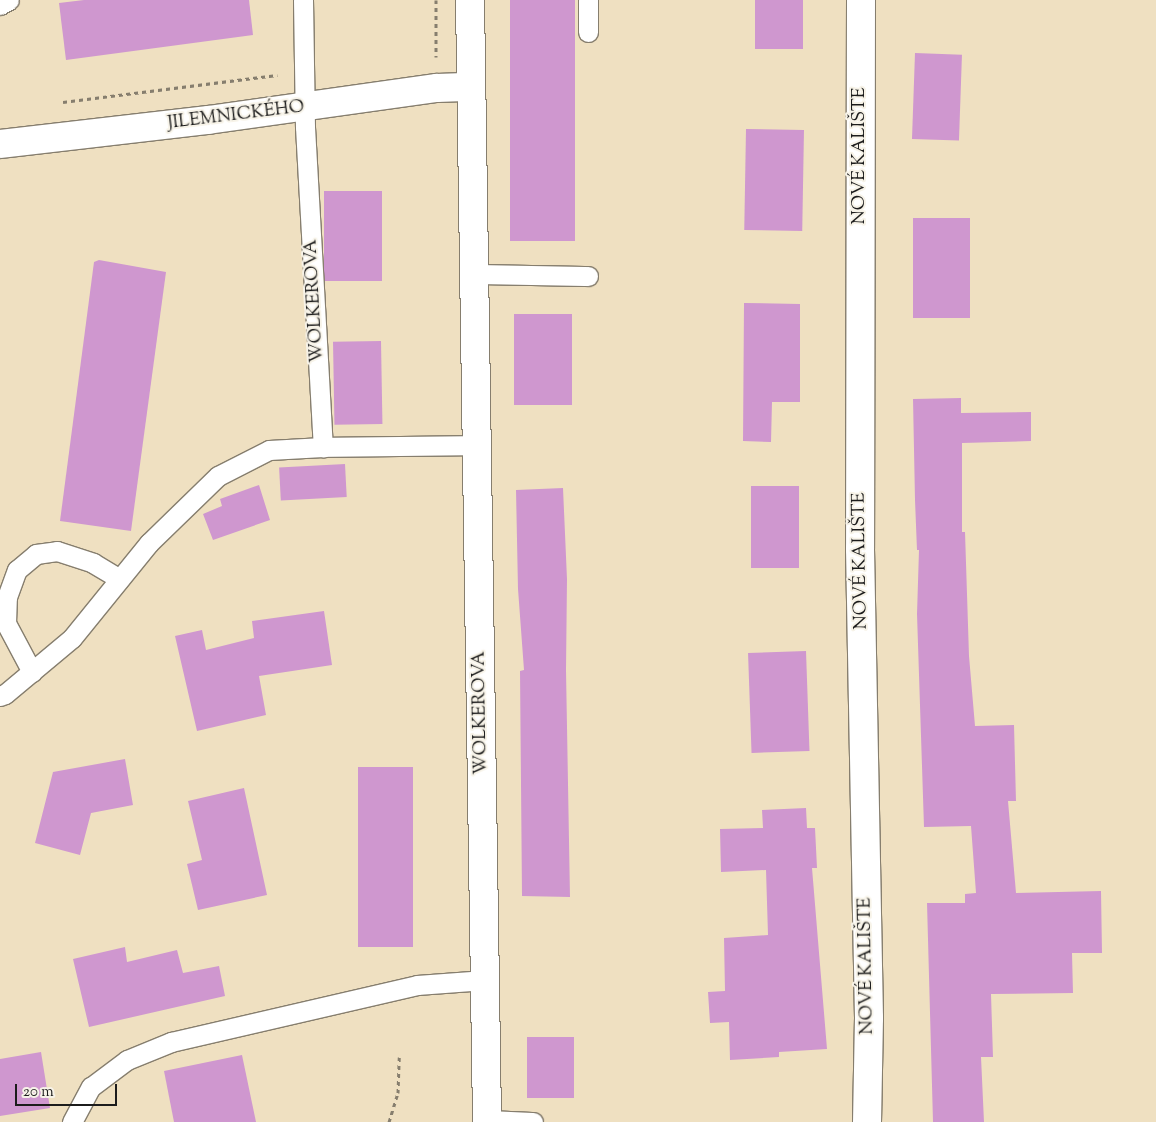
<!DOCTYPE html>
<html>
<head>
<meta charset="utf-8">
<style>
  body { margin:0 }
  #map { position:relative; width:1156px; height:1122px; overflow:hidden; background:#efe0c1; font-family:"Sorts Mill Goudy",serif }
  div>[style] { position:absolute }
  .building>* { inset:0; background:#cf97cf; transform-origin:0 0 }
  .path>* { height:3px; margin-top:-1.5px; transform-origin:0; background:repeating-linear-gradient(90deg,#867e6e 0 4px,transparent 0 8px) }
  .roads { filter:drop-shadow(1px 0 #867e6e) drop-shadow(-1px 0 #867e6e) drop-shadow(0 1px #867e6e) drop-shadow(0 -1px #867e6e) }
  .service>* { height:19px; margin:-9.5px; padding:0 9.5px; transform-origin:9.5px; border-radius:9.5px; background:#fff }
  .minor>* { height:28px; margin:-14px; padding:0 14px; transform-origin:14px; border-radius:14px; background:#fff }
  .tertiary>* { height:28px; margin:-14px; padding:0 14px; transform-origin:14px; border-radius:14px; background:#fff }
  span { translate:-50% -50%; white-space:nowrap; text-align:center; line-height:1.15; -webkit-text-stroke:4px #f7f3e8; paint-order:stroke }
  .street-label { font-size:18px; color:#1c1c1c }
  .scale { position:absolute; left:15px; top:1084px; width:102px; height:22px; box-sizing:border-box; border:2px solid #1c1c1c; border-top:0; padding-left:6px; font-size:15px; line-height:18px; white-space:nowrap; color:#1c1c1c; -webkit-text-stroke:4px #f7f3e8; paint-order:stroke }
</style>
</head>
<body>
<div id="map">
  <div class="building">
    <i style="clip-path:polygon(84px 0,249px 0,253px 35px,66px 60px,59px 3px)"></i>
    <i style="left:510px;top:0;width:65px;height:241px"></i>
    <i style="left:755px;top:0;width:48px;height:49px"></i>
    <i style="left:915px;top:53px;width:47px;height:86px;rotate:2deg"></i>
    <i style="left:746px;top:129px;width:58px;height:101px;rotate:1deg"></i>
    <i style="left:324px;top:191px;width:58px;height:90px"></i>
    <i style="left:970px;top:218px;width:100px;height:57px;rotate:90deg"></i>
    <i style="clip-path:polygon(99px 260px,166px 272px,131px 531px,60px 521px,94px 262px)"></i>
    <i style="clip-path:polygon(744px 303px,800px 304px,800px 402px,772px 402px,771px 442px,743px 441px)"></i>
    <i style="left:514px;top:314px;width:58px;height:91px"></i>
    <i style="left:381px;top:341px;width:83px;height:48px;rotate:89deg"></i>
    <i style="clip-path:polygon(961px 398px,961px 413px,1031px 412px,1031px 441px,962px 443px,962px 532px,965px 532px,969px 656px,975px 726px,1014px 725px,1016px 801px,1008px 801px,1016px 893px,1101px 891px,1102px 953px,1072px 953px,1073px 993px,991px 994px,993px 1057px,981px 1057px,984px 1122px,933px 1122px,927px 903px,965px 903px,965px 894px,976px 893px,971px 826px,924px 827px,917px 614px,919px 550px,917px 550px,915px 500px,913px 399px)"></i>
    <i style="left:345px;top:464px;width:33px;height:66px;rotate:87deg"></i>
    <i style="clip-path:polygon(259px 485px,270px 520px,213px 540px,203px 514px,222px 506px,220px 499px)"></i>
    <i style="left:751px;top:486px;width:48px;height:82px"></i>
    <i style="clip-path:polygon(563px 488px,567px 579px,566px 670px,570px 897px,522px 896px,520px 671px,524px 670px,518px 589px,516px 490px)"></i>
    <i style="clip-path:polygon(324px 611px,332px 665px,259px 676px,266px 715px,197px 731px,175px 636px,202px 630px,206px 650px,254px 638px,252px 621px)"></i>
    <i style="left:806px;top:651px;width:100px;height:58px;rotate:88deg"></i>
    <i style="clip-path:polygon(125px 759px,133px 805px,91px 813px,80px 855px,35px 843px,53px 772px)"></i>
    <i style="left:358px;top:767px;width:55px;height:180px"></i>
    <i style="clip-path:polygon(244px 788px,267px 895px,198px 910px,187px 864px,202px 860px,188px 801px)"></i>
    <i style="clip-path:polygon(806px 808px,807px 828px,815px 828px,817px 868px,812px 868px,827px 1049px,779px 1052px,779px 1057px,730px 1060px,729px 1022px,710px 1023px,708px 992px,725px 991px,724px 938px,768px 935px,766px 870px,721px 872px,720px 829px,763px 828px,762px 810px)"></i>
    <i style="clip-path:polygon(125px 947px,127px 962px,177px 950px,183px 973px,219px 966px,225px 996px,89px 1027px,73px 959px)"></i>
    <i style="left:527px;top:1037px;width:47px;height:61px"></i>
    <i style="clip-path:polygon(41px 1052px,50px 1108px,0 1116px,0 1059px)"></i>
    <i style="clip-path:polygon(242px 1055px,256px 1122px,174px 1122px,164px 1071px)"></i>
  </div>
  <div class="path">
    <i style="left:436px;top:0;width:57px;rotate:90deg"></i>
    <i style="left:63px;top:102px;width:216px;rotate:-7.2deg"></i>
    <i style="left:389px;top:1122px;width:30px;rotate:-73deg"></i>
    <i style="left:398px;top:1093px;width:36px;rotate:-88deg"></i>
  </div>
  <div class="roads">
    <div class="service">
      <i style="left:303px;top:0;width:127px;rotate:89.1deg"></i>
      <i style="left:305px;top:127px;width:321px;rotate:86.8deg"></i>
      <i style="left:588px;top:0;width:32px;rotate:90deg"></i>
      <i style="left:0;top:5px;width:10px;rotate:-29deg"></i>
      <i style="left:474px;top:274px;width:114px;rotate:1deg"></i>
      <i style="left:32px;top:672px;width:55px;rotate:-118deg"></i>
      <i style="left:6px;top:623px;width:26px;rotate:-88deg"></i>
      <i style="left:7px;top:597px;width:29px;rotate:-70deg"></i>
      <i style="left:17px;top:570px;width:25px;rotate:-40deg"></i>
      <i style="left:36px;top:554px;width:21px;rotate:-8deg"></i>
      <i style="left:57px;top:551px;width:38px;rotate:18deg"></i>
      <i style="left:93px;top:563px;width:31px;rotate:31deg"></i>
      <i style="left:0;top:696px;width:5px;rotate:-22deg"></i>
      <i style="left:5px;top:694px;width:87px;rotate:-39.9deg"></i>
      <i style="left:72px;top:638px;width:122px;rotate:-51deg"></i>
      <i style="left:149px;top:543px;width:96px;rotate:-44.2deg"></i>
      <i style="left:218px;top:476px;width:57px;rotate:-27deg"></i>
      <i style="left:269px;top:450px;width:54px;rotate:-3.2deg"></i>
      <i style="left:323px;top:447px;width:153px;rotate:-0.7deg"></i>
      <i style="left:487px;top:1120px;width:46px;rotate:2.5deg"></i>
      <i style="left:72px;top:1122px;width:40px;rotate:-62deg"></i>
      <i style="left:91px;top:1087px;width:45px;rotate:-36.9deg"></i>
      <i style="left:127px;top:1060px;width:48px;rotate:-22.2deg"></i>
      <i style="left:171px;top:1042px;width:253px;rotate:-13deg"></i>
      <i style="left:417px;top:985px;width:68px;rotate:-4.2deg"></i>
    </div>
    <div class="minor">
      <i style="left:861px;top:0;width:549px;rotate:90.1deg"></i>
      <i style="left:860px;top:549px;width:469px;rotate:88.9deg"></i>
      <i style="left:869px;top:1018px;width:104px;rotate:91.1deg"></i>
      <i style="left:0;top:144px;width:209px;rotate:-6.6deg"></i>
      <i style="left:208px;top:120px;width:231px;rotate:-8deg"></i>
      <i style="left:437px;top:88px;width:34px;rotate:-2deg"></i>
    </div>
    <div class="tertiary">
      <i style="left:470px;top:0;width:1122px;rotate:89.13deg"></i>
    </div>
  </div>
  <div class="street-label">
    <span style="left:236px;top:116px;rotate:-7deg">JILEMNICKÉHO</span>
    <span style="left:860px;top:156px;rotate:-90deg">NOVÉ KALIŠTE</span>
    <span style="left:315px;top:301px;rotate:-93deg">WOLKEROVA</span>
    <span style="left:861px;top:561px;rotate:-91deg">NOVÉ KALIŠTE</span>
    <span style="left:481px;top:713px;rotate:-91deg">WOLKEROVA</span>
    <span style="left:867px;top:966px;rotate:-91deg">NOVÉ KALIŠTE</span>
  </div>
  <div class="scale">20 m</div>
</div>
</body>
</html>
